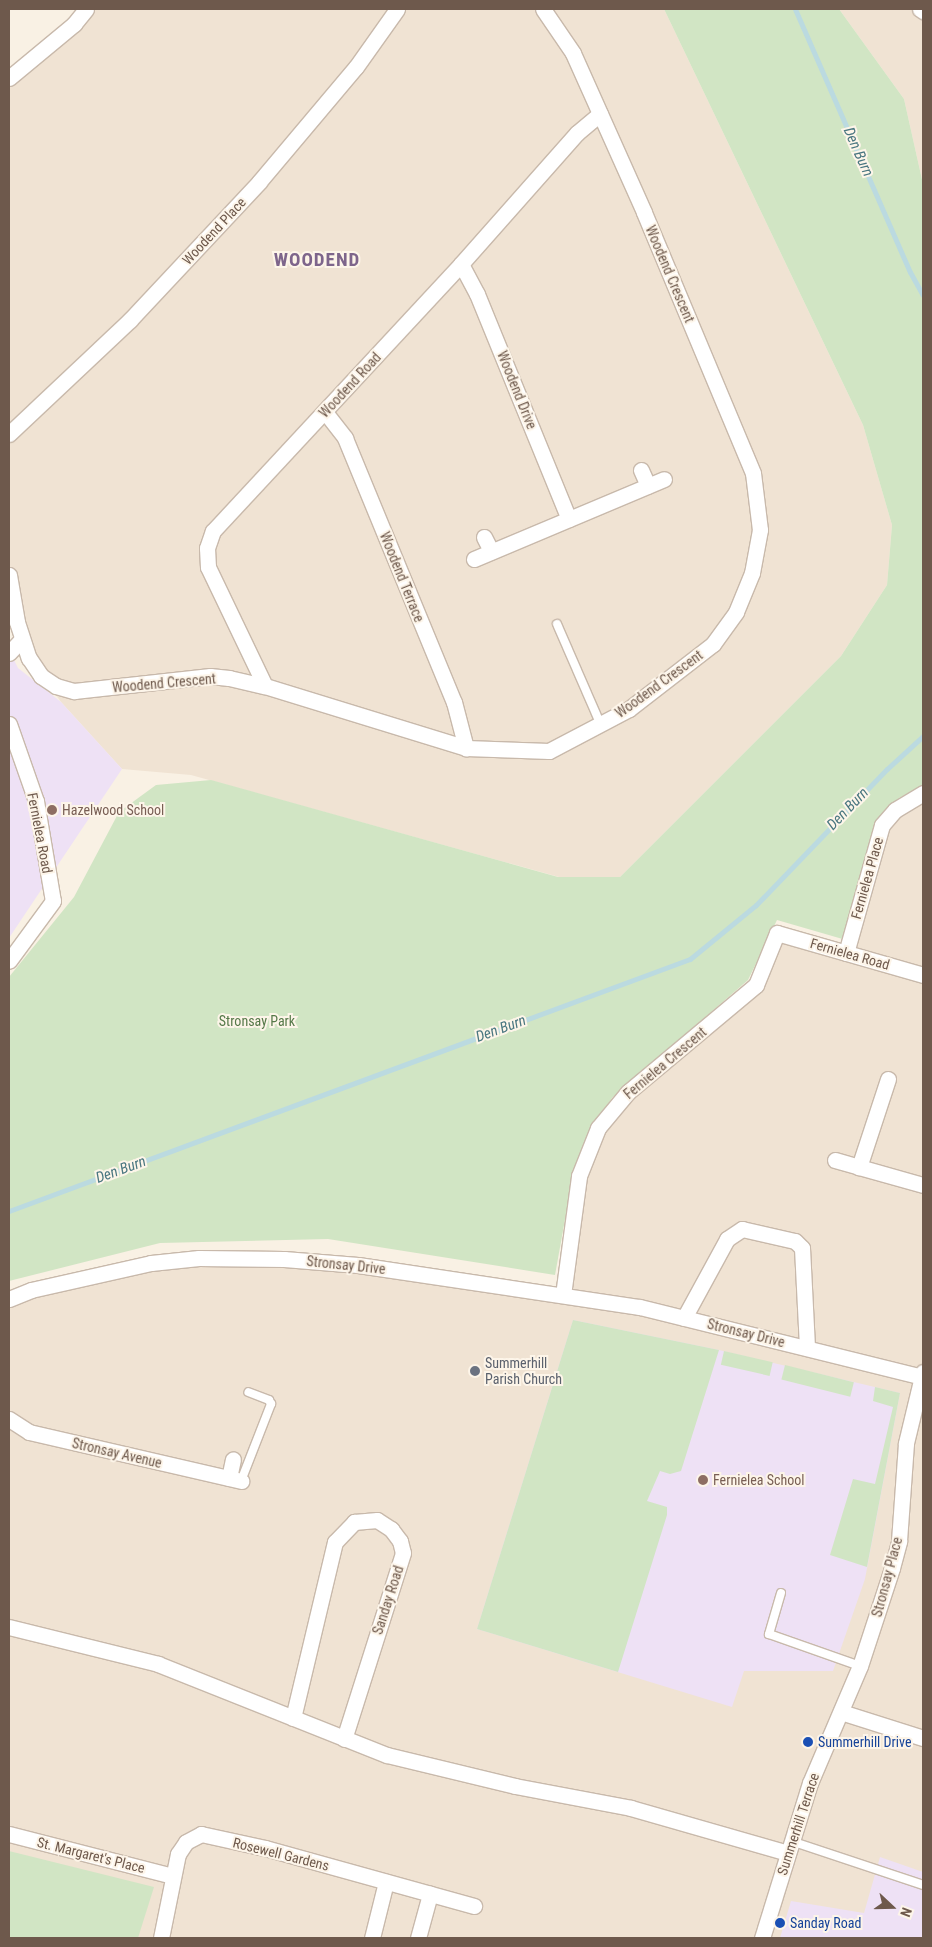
<!DOCTYPE html>
<html>
<head>
<meta charset="utf-8">
<style>
  body { margin:0 }
  #map { position:relative; width:932px; height:1947px; overflow:hidden; background:#f9f1e4; font-family:"Roboto Condensed",sans-serif }
  div>[style] { position:absolute }
  .residential>* { inset:0; background:#f0e3d3 }
  .education>* { inset:0; background:#eee1f5 }
  .green>* { inset:0; background:#d1e5c4; transform-origin:0 0 }
  .stream>* { height:5px; margin:-2.5px; padding:0 2.5px; transform-origin:2.5px; border-radius:2.5px; background:#bbdae0 }
  .roads { filter:drop-shadow(1px 0 #c8b9ab) drop-shadow(-1px 0 #c8b9ab) drop-shadow(0 1px #c8b9ab) drop-shadow(0 -1px #c8b9ab) }
  .lane>* { height:8px; margin:-4px; padding:0 4px; transform-origin:4px; border-radius:4px; background:#fff }
  .street>* { height:15px; margin:-7.5px; padding:0 7.5px; transform-origin:7.5px; border-radius:7.5px; background:#fff }
  .dots>* { width:14px; height:14px; translate:-50% -50%; box-sizing:border-box; border:2px solid #fdf5e9; border-radius:50% }
  span { translate:-50% -50%; white-space:nowrap; text-align:center; line-height:1.15; -webkit-text-stroke:4px #fdf5e9; paint-order:stroke }
  .street-label { font-size:14px; color:#6e594c }
  .education-label { font-size:14px; color:#785e54 }
  .left { translate:0 -50%; text-align:left }
  .park-label { font-size:14px; color:#567949 }
  .worship-label { font-size:14px; color:#5b616d }
  .transit-label { font-size:14px; color:#164399 }
  .water-label { font-size:15px; color:#497680; font-style:italic }
  .district-label { font-size:19px; color:#7e658b; font-weight:700; letter-spacing:1px }
  .frame { position:absolute; inset:0; border:10px solid #6e594c; pointer-events:none }
  .north { position:absolute; left:867px; top:1882px; width:50px; height:50px; -webkit-text-stroke:4px #fdf5e9; paint-order:stroke; rotate:111deg; font-size:14px; font-weight:700; line-height:20px; text-align:center; color:#6e594c }
  .north::after { content:''; display:block; margin:auto; width:18px; height:22px; background:#6e594c; clip-path:polygon(50% 0,100% 100%,50% 72%,0 100%) }
</style>
</head>
<body>
<div id="map">
  <div class="residential">
    <i style="clip-path:polygon(86px 9px,664px 9px,863px 425px,892px 525px,887px 585px,841px 656px,620px 877px,559px 877px,191px 775px,122px 769px,61px 702px,29px 658px,9px 600px,9px 78px)"></i>
    <i style="clip-path:polygon(839px 9px,923px 9px,923px 184px,904px 99px)"></i>
    <i style="clip-path:polygon(923px 795px,923px 1938px,9px 1938px,9px 1299px,103px 1272px,284px 1259px,563px 1295px,579px 1176px,598px 1128px,756px 985px,777px 933px,846px 953px,882px 825px)"></i>
  </div>
  <div class="education">
    <i style="clip-path:polygon(9px 650px,18px 668px,61px 702px,122px 769px,9px 938px)"></i>
    <i style="clip-path:polygon(573px 1320px,719px 1350px,900px 1393px,865px 1579px,833px 1671px,744px 1671px,732px 1707px,477px 1629px)"></i>
    <i style="clip-path:polygon(880px 1857px,923px 1872px,923px 1938px,780px 1938px,791px 1901px,864px 1913px)"></i>
  </div>
  <div class="green">
    <i style="clip-path:polygon(664px 9px,839px 9px,904px 99px,923px 184px,923px 785px,899px 798px,879px 821px,846px 940px,777px 920px,748px 980px,612px 1098px,586px 1139px,568px 1203px,555px 1275px,328px 1239px,160px 1243px,9px 1281px,9px 977px,74px 897px,119px 812px,156px 785px,211px 780px,558px 877px,620px 877px,841px 656px,887px 585px,892px 525px,863px 425px)"></i>
    <i style="clip-path:polygon(573px 1320px,719px 1350px,681px 1471px,670px 1474px,660px 1471px,647px 1501px,667px 1507px,667px 1515px,618px 1672px,477px 1629px)"></i>
    <i style="left:724px;top:1351px;width:50px;height:14px;rotate:13deg"></i>
    <i style="left:785px;top:1365px;width:71px;height:15px;rotate:14deg"></i>
    <i style="clip-path:polygon(875px 1387px,900px 1393px,867px 1567px,830px 1555px,853px 1479px,875px 1484px,893px 1407px,873px 1401px)"></i>
    <i style="clip-path:polygon(9px 1851px,154px 1887px,138px 1938px,9px 1938px)"></i>
  </div>
  <div class="stream">
    <i style="left:795px;top:9px;width:287px;rotate:66.4deg"></i>
    <i style="left:910px;top:272px;width:26px;rotate:61deg"></i>
    <i style="left:9px;top:1211px;width:726px;rotate:-20.31deg"></i>
    <i style="left:690px;top:959px;width:85px;rotate:-39.3deg"></i>
    <i style="left:756px;top:905px;width:189px;rotate:-46.1deg"></i>
    <i style="left:887px;top:769px;width:49px;rotate:-42.5deg"></i>
  </div>
  <div class="roads">
    <div class="lane">
      <i style="left:557px;top:624px;width:110px;rotate:66.5deg"></i>
      <i style="left:241px;top:1481px;width:83px;rotate:-68.7deg"></i>
      <i style="left:271px;top:1404px;width:4px;rotate:-117deg"></i>
      <i style="left:269px;top:1400px;width:22px;rotate:-159deg"></i>
      <i style="left:781px;top:1593px;width:43px;rotate:106.3deg"></i>
      <i style="left:769px;top:1634px;width:96px;rotate:19.4deg"></i>
      <i style="left:791px;top:1841px;width:139px;rotate:18.4deg"></i>
    </div>
    <div class="street">
      <i style="left:920px;top:9px;width:4px;rotate:34deg"></i>
      <i style="left:9px;top:78px;width:85px;rotate:-39.7deg"></i>
      <i style="left:74px;top:24px;width:19px;rotate:-51deg"></i>
      <i style="left:461px;top:264px;width:34px;rotate:62deg"></i>
      <i style="left:477px;top:294px;width:243px;rotate:67.8deg"></i>
      <i style="left:325px;top:412px;width:33px;rotate:52deg"></i>
      <i style="left:345px;top:438px;width:286px;rotate:67.6deg"></i>
      <i style="left:454px;top:702px;width:48px;rotate:75.4deg"></i>
      <i style="left:9px;top:434px;width:166px;rotate:-43.3deg"></i>
      <i style="left:130px;top:320px;width:189px;rotate:-46.9deg"></i>
      <i style="left:259px;top:182px;width:150px;rotate:-49.9deg"></i>
      <i style="left:356px;top:67px;width:71px;rotate:-54.7deg"></i>
      <i style="left:641px;top:470px;width:17px;rotate:66deg"></i>
      <i style="left:484px;top:537px;width:16px;rotate:63deg"></i>
      <i style="left:474px;top:559px;width:206px;rotate:-22.8deg"></i>
      <i style="left:9px;top:575px;width:48px;rotate:80.3deg"></i>
      <i style="left:17px;top:622px;width:38px;rotate:72deg"></i>
      <i style="left:29px;top:658px;width:22px;rotate:56deg"></i>
      <i style="left:41px;top:676px;width:18px;rotate:34deg"></i>
      <i style="left:56px;top:686px;width:19px;rotate:16deg"></i>
      <i style="left:74px;top:691px;width:137px;rotate:-6.3deg"></i>
      <i style="left:210px;top:676px;width:19px;rotate:6deg"></i>
      <i style="left:229px;top:678px;width:37px;rotate:13deg"></i>
      <i style="left:265px;top:686px;width:210px;rotate:17.1deg"></i>
      <i style="left:466px;top:748px;width:83px;rotate:2.1deg"></i>
      <i style="left:549px;top:751px;width:90px;rotate:-27.7deg"></i>
      <i style="left:629px;top:709px;width:106px;rotate:-37.7deg"></i>
      <i style="left:713px;top:644px;width:39px;rotate:-54deg"></i>
      <i style="left:736px;top:612px;width:42px;rotate:-67.7deg"></i>
      <i style="left:752px;top:573px;width:44px;rotate:-79.5deg"></i>
      <i style="left:760px;top:530px;width:57px;rotate:-97deg"></i>
      <i style="left:753px;top:473px;width:283px;rotate:-112.7deg"></i>
      <i style="left:644px;top:212px;width:174px;rotate:-114.1deg"></i>
      <i style="left:573px;top:53px;width:53px;rotate:-124.3deg"></i>
      <i style="left:9px;top:653px;width:18px;rotate:-47deg"></i>
      <i style="left:265px;top:686px;width:132px;rotate:-115.6deg"></i>
      <i style="left:208px;top:567px;width:19px;rotate:-93deg"></i>
      <i style="left:207px;top:548px;width:18px;rotate:-71deg"></i>
      <i style="left:213px;top:531px;width:364px;rotate:-47.1deg"></i>
      <i style="left:461px;top:264px;width:175px;rotate:-48.5deg"></i>
      <i style="left:577px;top:133px;width:30px;rotate:-40deg"></i>
      <i style="left:9px;top:724px;width:82px;rotate:70.7deg"></i>
      <i style="left:36px;top:801px;width:101px;rotate:80.4deg"></i>
      <i style="left:53px;top:901px;width:74px;rotate:126.3deg"></i>
      <i style="left:846px;top:953px;width:133px;rotate:-74.3deg"></i>
      <i style="left:882px;top:825px;width:20px;rotate:-49deg"></i>
      <i style="left:895px;top:810px;width:33px;rotate:-31deg"></i>
      <i style="left:888px;top:1079px;width:93px;rotate:108.2deg"></i>
      <i style="left:859px;top:1167px;width:66px;rotate:15.7deg"></i>
      <i style="left:835px;top:1160px;width:25px;rotate:16deg"></i>
      <i style="left:563px;top:1295px;width:120px;rotate:-82.3deg"></i>
      <i style="left:579px;top:1176px;width:52px;rotate:-68.4deg"></i>
      <i style="left:598px;top:1128px;width:47px;rotate:-50.2deg"></i>
      <i style="left:628px;top:1092px;width:167px;rotate:-39.9deg"></i>
      <i style="left:756px;top:985px;width:56px;rotate:-68deg"></i>
      <i style="left:777px;top:933px;width:152px;rotate:16deg"></i>
      <i style="left:9px;top:1299px;width:24px;rotate:-22deg"></i>
      <i style="left:31px;top:1290px;width:123px;rotate:-12.7deg"></i>
      <i style="left:151px;top:1263px;width:48px;rotate:-5.9deg"></i>
      <i style="left:199px;top:1258px;width:85px;rotate:0.7deg"></i>
      <i style="left:284px;top:1259px;width:74px;rotate:4.6deg"></i>
      <i style="left:358px;top:1265px;width:285px;rotate:8.5deg"></i>
      <i style="left:640px;top:1307px;width:292px;rotate:13.9deg"></i>
      <i style="left:684px;top:1318px;width:90px;rotate:-61.4deg"></i>
      <i style="left:727px;top:1239px;width:18px;rotate:-34deg"></i>
      <i style="left:742px;top:1229px;width:54px;rotate:12.8deg"></i>
      <i style="left:795px;top:1241px;width:10px;rotate:45deg"></i>
      <i style="left:802px;top:1248px;width:100px;rotate:87.1deg"></i>
      <i style="left:9px;top:1419px;width:24px;rotate:33deg"></i>
      <i style="left:29px;top:1432px;width:218px;rotate:13deg"></i>
      <i style="left:229px;top:1478px;width:19px;rotate:-78deg"></i>
      <i style="left:9px;top:1627px;width:154px;rotate:13.9deg"></i>
      <i style="left:158px;top:1664px;width:246px;rotate:21.7deg"></i>
      <i style="left:387px;top:1755px;width:132px;rotate:13.6deg"></i>
      <i style="left:515px;top:1786px;width:118px;rotate:10.7deg"></i>
      <i style="left:631px;top:1808px;width:163px;rotate:16deg"></i>
      <i style="left:841px;top:1712px;width:86px;rotate:17.6deg"></i>
      <i style="left:293px;top:1718px;width:181px;rotate:-76.6deg"></i>
      <i style="left:335px;top:1542px;width:28px;rotate:-46deg"></i>
      <i style="left:354px;top:1522px;width:23px;rotate:-5deg"></i>
      <i style="left:377px;top:1520px;width:17px;rotate:33deg"></i>
      <i style="left:391px;top:1529px;width:15px;rotate:53deg"></i>
      <i style="left:400px;top:1541px;width:12px;rotate:76deg"></i>
      <i style="left:403px;top:1553px;width:195px;rotate:107.6deg"></i>
      <i style="left:9px;top:1834px;width:168px;rotate:14.4deg"></i>
      <i style="left:161px;top:1938px;width:86px;rotate:-78.6deg"></i>
      <i style="left:178px;top:1854px;width:14px;rotate:-56deg"></i>
      <i style="left:186px;top:1842px;width:17px;rotate:-28deg"></i>
      <i style="left:201px;top:1834px;width:66px;rotate:12.3deg"></i>
      <i style="left:265px;top:1848px;width:217px;rotate:15.5deg"></i>
      <i style="left:372px;top:1938px;width:58px;rotate:-76deg"></i>
      <i style="left:418px;top:1938px;width:46px;rotate:-74.7deg"></i>
      <i style="left:762px;top:1938px;width:162px;rotate:-72.8deg"></i>
      <i style="left:810px;top:1783px;width:127px;rotate:-66.9deg"></i>
      <i style="left:860px;top:1666px;width:103px;rotate:-71.9deg"></i>
      <i style="left:892px;top:1568px;width:28px;rotate:-75deg"></i>
      <i style="left:899px;top:1541px;width:98px;rotate:-85.9deg"></i>
      <i style="left:906px;top:1443px;width:73px;rotate:-76.5deg"></i>
    </div>
  </div>
  <div class="dots">
    <i style="left:52px;top:810px;background:#8d6e63"></i>
    <i style="left:475px;top:1371px;background:#6b7280"></i>
    <i style="left:703px;top:1480px;background:#8d6e63"></i>
    <i style="left:808px;top:1742px;background:#1a4fb4"></i>
    <i style="left:780px;top:1923px;background:#1a4fb4"></i>
  </div>
  <div class="street-label">
    <span style="left:214px;top:231px;rotate:-47deg">Woodend Place</span>
    <span style="left:670px;top:274px;rotate:67deg">Woodend Crescent</span>
    <span style="left:350px;top:385px;rotate:-47deg">Woodend Road</span>
    <span style="left:517px;top:390px;rotate:68deg">Woodend Drive</span>
    <span style="left:402px;top:577px;rotate:68deg">Woodend Terrace</span>
    <span style="left:164px;top:683px;rotate:-5deg">Woodend Crescent</span>
    <span style="left:659px;top:684px;rotate:-36deg">Woodend Crescent</span>
    <span style="left:40px;top:833px;rotate:79deg">Fernielea Road</span>
    <span style="left:867px;top:878px;rotate:-74deg">Fernielea Place</span>
    <span style="left:850px;top:954px;rotate:16deg">Fernielea Road</span>
    <span style="left:665px;top:1063px;rotate:-40deg">Fernielea Crescent</span>
    <span style="left:346px;top:1265px;rotate:6deg">Stronsay Drive</span>
    <span style="left:746px;top:1333px;rotate:14deg">Stronsay Drive</span>
    <span style="left:117px;top:1453px;rotate:13deg">Stronsay Avenue</span>
    <span style="left:887px;top:1577px;rotate:-75deg">Stronsay Place</span>
    <span style="left:388px;top:1600px;rotate:-72deg">Sanday Road</span>
    <span style="left:798px;top:1824px;rotate:-72deg">Summerhill Terrace</span>
    <span style="left:281px;top:1854px;rotate:14deg">Rosewell Gardens</span>
    <span style="left:91px;top:1855px;rotate:14deg">St. Margaret's Place</span>
  </div>
  <div class="education-label">
    <span class="left" style="left:62px;top:810px">Hazelwood School</span>
    <span class="left" style="left:713px;top:1480px">Fernielea School</span>
  </div>
  <div class="park-label">
    <span style="left:257px;top:1021px">Stronsay Park</span>
  </div>
  <div class="worship-label">
    <span class="left" style="left:485px;top:1371px">Summerhill<br>Parish Church</span>
  </div>
  <div class="transit-label">
    <span class="left" style="left:818px;top:1742px">Summerhill Drive</span>
    <span class="left" style="left:790px;top:1923px">Sanday Road</span>
  </div>
  <div class="water-label">
    <span style="left:858px;top:152px;rotate:66deg">Den Burn</span>
    <span style="left:848px;top:809px;rotate:-46deg">Den Burn</span>
    <span style="left:501px;top:1029px;rotate:-20deg">Den Burn</span>
    <span style="left:121px;top:1170px;rotate:-20deg">Den Burn</span>
  </div>
  <div class="district-label">
    <span style="left:317px;top:260px">WOODEND</span>
  </div>
  <div class="frame"></div>
  <div class="north">N</div>
</div>
</body>
</html>
